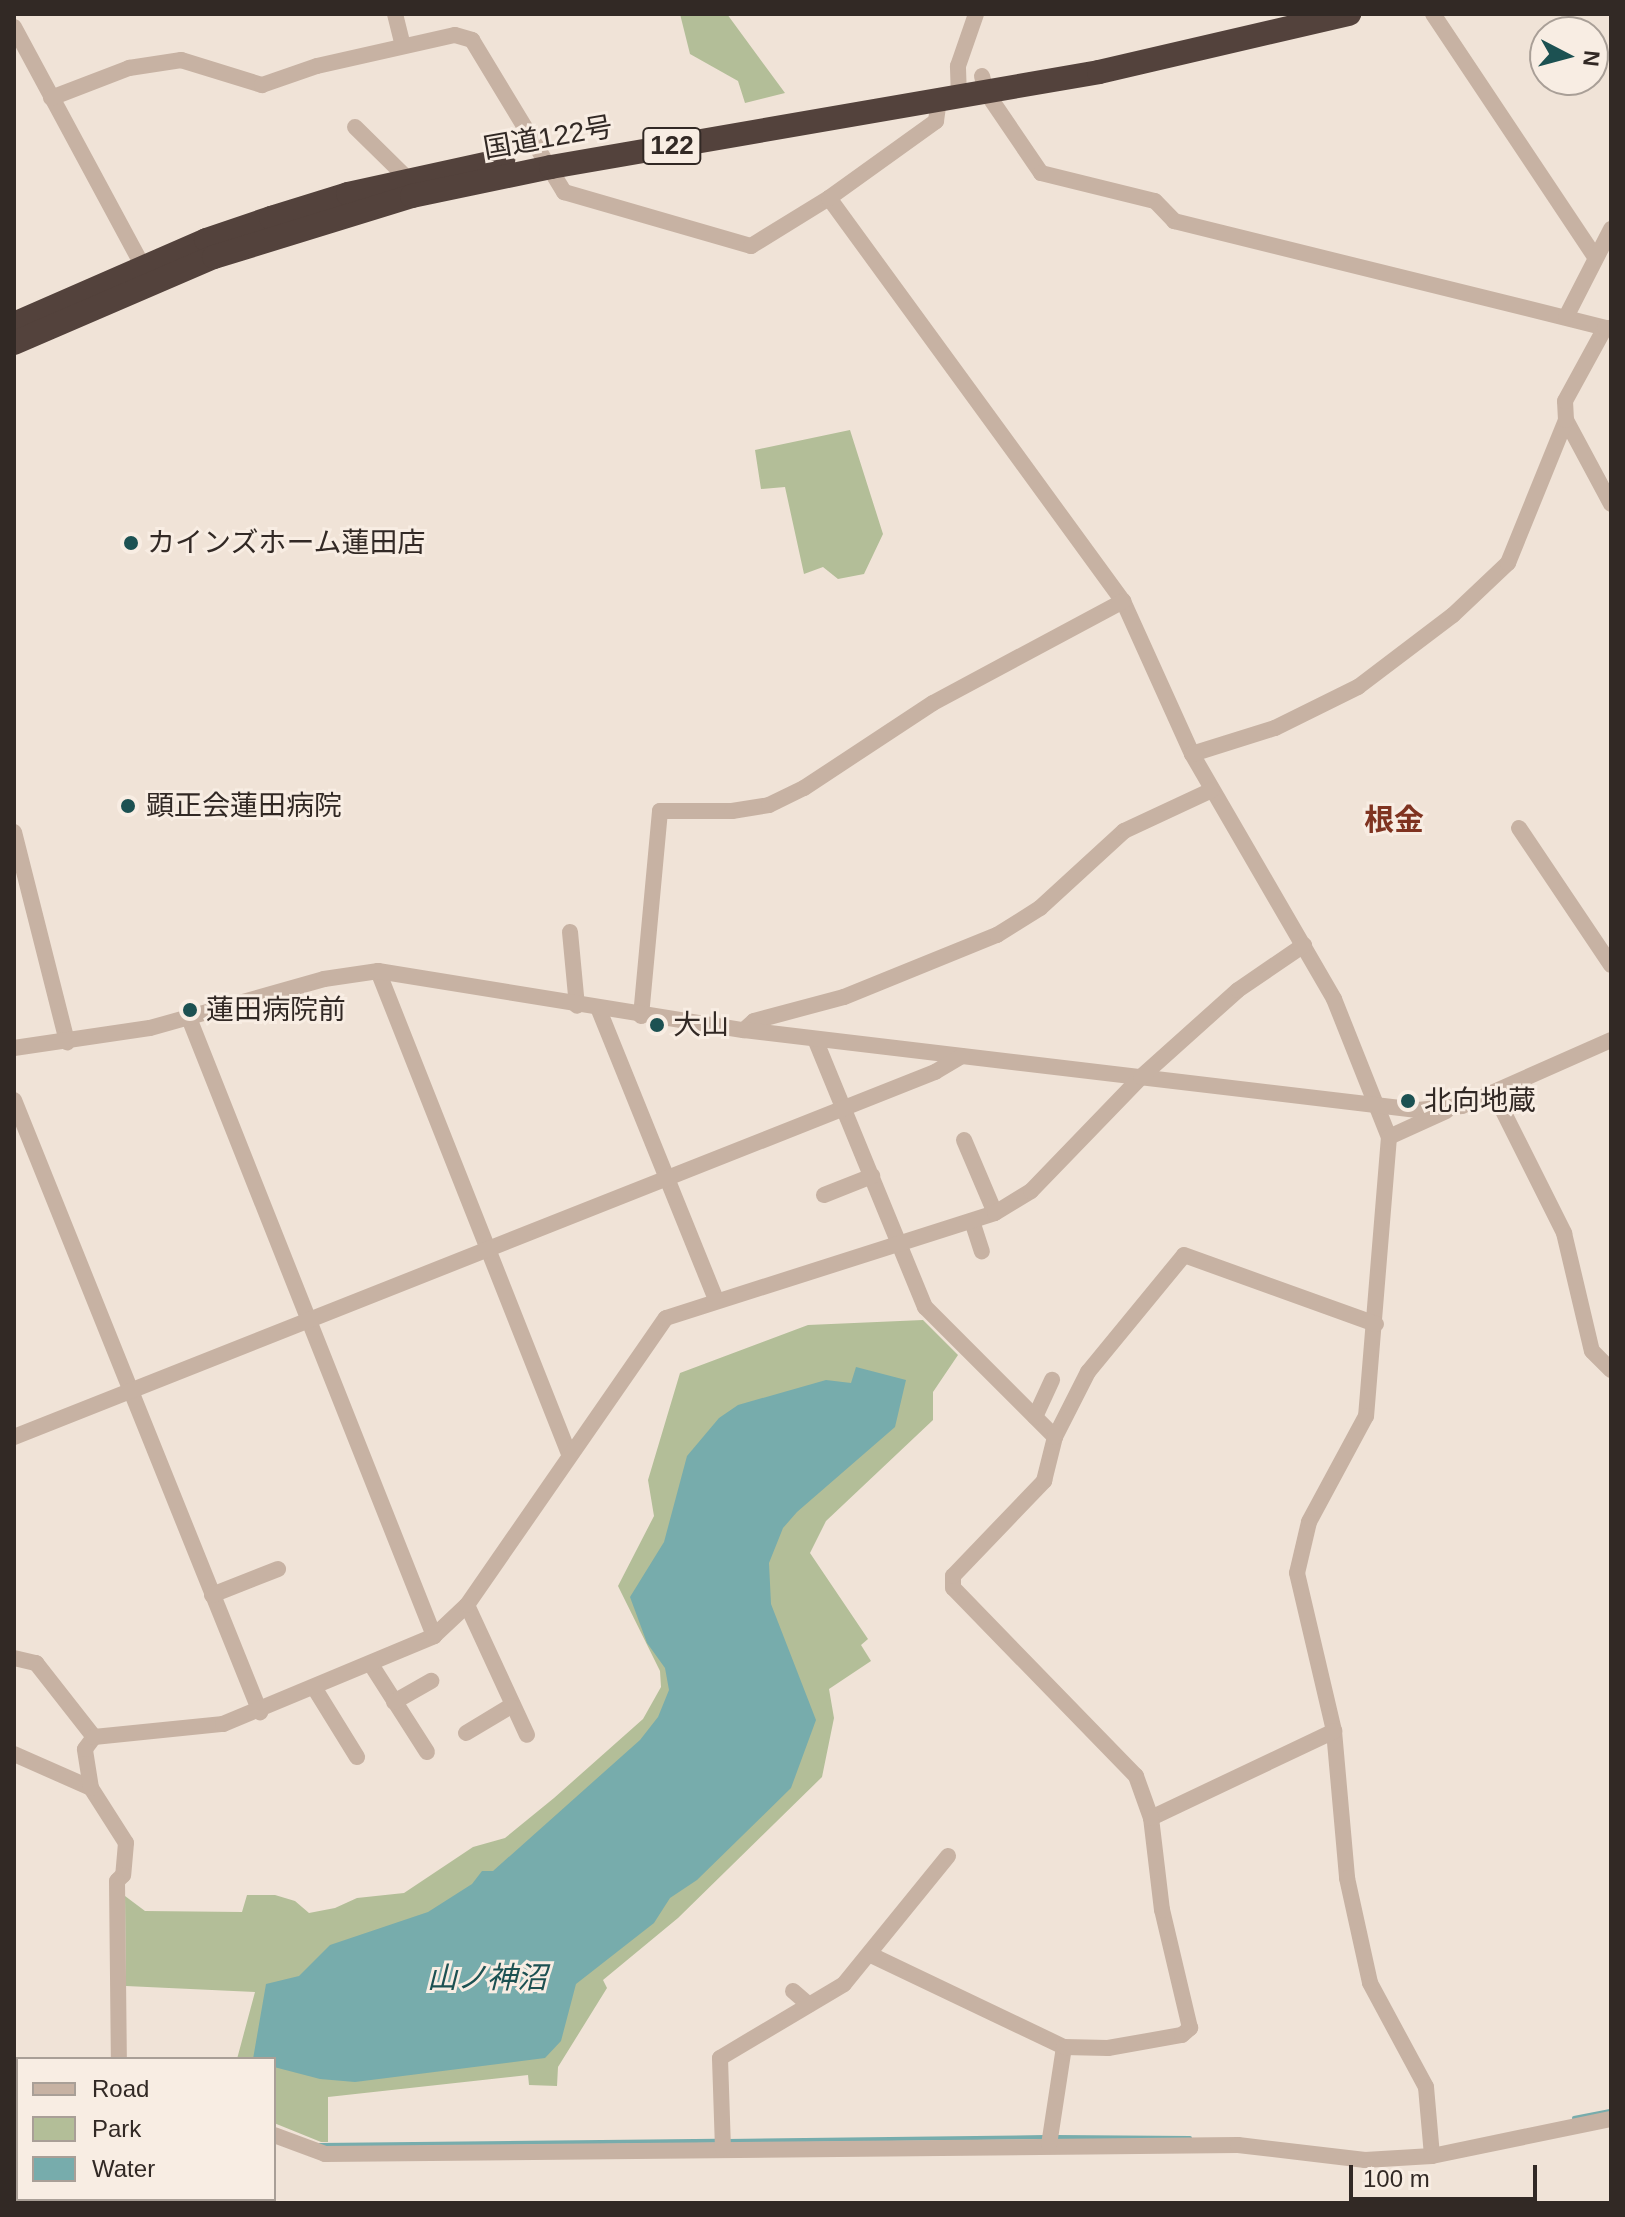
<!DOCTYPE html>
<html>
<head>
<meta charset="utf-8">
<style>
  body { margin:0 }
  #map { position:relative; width:1625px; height:2217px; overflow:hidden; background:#f0e3d7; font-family:Arial,"Noto Sans JP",sans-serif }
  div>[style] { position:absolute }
  .green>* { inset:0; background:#b3be98 }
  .water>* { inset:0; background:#77acac }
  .stream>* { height:4px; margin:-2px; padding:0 2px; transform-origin:2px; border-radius:2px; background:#77acac }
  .minor>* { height:16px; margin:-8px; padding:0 8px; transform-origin:8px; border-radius:8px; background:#c7b2a3 }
  .highway>* { height:24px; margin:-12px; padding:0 12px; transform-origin:12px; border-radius:12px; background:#53423c }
  .dots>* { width:22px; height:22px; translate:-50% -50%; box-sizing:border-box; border:4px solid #f8ede3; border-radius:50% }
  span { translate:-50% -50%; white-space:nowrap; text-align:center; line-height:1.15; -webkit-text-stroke:6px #f8ede3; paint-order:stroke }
  .shield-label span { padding:2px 6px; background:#f8ede3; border:2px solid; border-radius:6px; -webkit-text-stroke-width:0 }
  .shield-label { font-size:26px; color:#322925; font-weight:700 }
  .street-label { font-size:28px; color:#322925 }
  .poi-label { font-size:28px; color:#322925 }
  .left { translate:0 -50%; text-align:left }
  .neighbourhood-label { font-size:30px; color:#7f3320; font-weight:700 }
  .water-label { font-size:30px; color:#1c5152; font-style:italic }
  .frame { position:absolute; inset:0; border:16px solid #322925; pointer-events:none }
  .legend { position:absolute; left:16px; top:2057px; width:260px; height:144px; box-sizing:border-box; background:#f8ede3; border:2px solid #a99f97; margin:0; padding:10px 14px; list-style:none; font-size:24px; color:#322925 }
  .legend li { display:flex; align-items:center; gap:16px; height:40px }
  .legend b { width:40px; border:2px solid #a99f97 }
  .north { position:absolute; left:1529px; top:16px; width:80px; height:80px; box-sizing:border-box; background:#f8ede3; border:2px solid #a99f97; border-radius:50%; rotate:96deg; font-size:22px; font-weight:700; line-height:32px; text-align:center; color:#322925 }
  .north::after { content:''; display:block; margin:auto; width:28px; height:36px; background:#1c5152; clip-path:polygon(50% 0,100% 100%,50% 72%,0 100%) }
  .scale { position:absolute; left:1349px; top:2165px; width:188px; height:36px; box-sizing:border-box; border:4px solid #322925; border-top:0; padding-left:10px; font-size:24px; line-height:28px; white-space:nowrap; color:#322925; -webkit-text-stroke:6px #f8ede3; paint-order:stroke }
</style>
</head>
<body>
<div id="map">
  <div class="green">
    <i style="clip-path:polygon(680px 14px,727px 14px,785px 93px,745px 103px,738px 81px,690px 54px)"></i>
    <i style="clip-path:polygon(850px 430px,883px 534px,864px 574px,838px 579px,823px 567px,804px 574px,785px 487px,761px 489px,755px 450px)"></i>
    <i style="clip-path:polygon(923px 1320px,958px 1355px,933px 1392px,933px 1420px,826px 1521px,810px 1553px,868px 1639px,861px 1645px,871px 1661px,829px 1689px,834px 1718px,822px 1777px,678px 1918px,603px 1980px,607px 1988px,558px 2067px,557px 2086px,529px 2085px,528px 2075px,328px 2097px,328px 2142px,321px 2142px,274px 2123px,274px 2059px,237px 2059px,255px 1992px,126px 1986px,125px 1896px,145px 1911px,242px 1912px,247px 1895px,275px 1895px,295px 1901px,309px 1913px,335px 1908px,357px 1898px,404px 1893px,473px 1847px,505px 1838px,554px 1798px,643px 1719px,661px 1687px,660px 1671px,618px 1586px,654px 1516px,648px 1480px,680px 1373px,808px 1325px)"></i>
  </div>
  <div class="water">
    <i style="clip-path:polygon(856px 1367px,906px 1380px,895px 1427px,797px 1512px,783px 1528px,769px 1563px,771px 1604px,816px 1720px,791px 1788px,697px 1880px,670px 1898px,654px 1923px,576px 1984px,561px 2041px,545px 2058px,355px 2082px,320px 2079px,274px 2067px,274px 2059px,253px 2059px,266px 1984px,299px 1976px,330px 1945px,428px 1912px,472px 1884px,482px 1871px,493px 1871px,640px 1740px,658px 1717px,669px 1690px,665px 1668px,647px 1643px,630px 1597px,664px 1542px,687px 1456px,719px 1418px,738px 1405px,826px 1380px,851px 1383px)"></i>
  </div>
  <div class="stream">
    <i style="left:14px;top:2089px;width:4px"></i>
    <i style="left:1574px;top:2118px;width:38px;rotate:-11deg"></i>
    <i style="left:1055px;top:2137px;width:135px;rotate:0.4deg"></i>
    <i style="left:727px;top:2141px;width:319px;rotate:-0.7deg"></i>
    <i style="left:319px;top:2145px;width:399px;rotate:-0.6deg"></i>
  </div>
  <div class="minor">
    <i style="left:395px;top:14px;width:33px;rotate:76deg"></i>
    <i style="left:1433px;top:14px;width:293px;rotate:56.3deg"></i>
    <i style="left:14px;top:27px;width:281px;rotate:61.7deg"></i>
    <i style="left:982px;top:76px;width:16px;rotate:76deg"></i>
    <i style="left:986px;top:92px;width:98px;rotate:55.8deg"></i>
    <i style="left:1041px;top:173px;width:117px;rotate:13.8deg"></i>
    <i style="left:1155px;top:201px;width:28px;rotate:46deg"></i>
    <i style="left:1174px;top:221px;width:444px;rotate:13.9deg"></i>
    <i style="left:959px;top:97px;width:31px;rotate:-92deg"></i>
    <i style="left:958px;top:66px;width:55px;rotate:-70.9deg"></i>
    <i style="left:51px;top:98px;width:84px;rotate:-21deg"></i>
    <i style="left:129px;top:68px;width:53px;rotate:-8.7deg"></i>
    <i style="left:181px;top:60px;width:85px;rotate:17.2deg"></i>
    <i style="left:262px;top:85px;width:58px;rotate:-19.1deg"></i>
    <i style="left:317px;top:66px;width:141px;rotate:-12.7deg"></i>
    <i style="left:455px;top:35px;width:18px;rotate:16deg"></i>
    <i style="left:472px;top:40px;width:178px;rotate:58.8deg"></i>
    <i style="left:564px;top:192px;width:195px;rotate:16.1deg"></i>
    <i style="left:751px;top:246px;width:92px;rotate:-31.6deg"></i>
    <i style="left:829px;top:198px;width:499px;rotate:53.9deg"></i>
    <i style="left:1123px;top:601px;width:168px;rotate:65.7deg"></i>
    <i style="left:1192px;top:754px;width:283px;rotate:59.9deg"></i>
    <i style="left:1334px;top:999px;width:149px;rotate:68.3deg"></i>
    <i style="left:1389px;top:1137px;width:280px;rotate:94.7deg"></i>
    <i style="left:1366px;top:1416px;width:120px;rotate:118.3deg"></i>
    <i style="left:1309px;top:1522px;width:52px;rotate:103.2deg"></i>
    <i style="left:1297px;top:1573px;width:162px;rotate:76.8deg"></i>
    <i style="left:1334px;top:1731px;width:148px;rotate:84.9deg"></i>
    <i style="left:1347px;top:1878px;width:107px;rotate:77.6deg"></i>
    <i style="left:1370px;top:1983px;width:118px;rotate:61.7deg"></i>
    <i style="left:1426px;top:2087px;width:69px;rotate:85deg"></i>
    <i style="left:355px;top:127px;width:74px;rotate:44.5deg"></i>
    <i style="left:829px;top:198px;width:132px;rotate:-35.7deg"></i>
    <i style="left:936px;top:121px;width:21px;rotate:-82deg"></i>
    <i style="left:1566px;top:317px;width:99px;rotate:-62.9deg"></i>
    <i style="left:1566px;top:420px;width:95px;rotate:61.8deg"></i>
    <i style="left:1192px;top:754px;width:87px;rotate:-17.4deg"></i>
    <i style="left:1275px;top:728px;width:93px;rotate:-26.3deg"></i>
    <i style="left:1358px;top:687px;width:119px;rotate:-37.2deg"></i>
    <i style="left:1453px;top:615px;width:76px;rotate:-43.4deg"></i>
    <i style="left:1508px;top:563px;width:154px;rotate:-67.9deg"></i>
    <i style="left:1566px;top:420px;width:19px;rotate:-93deg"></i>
    <i style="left:1565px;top:401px;width:83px;rotate:-61.3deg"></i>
    <i style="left:1605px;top:328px;width:6px"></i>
    <i style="left:1519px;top:828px;width:165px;rotate:56.1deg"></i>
    <i style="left:14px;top:832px;width:217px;rotate:75.8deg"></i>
    <i style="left:570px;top:932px;width:74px;rotate:84.6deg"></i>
    <i style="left:378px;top:971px;width:519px;rotate:68.42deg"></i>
    <i style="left:599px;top:1010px;width:312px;rotate:68deg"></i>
    <i style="left:641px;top:1016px;width:206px;rotate:-84.7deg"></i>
    <i style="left:660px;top:811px;width:72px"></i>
    <i style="left:732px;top:811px;width:37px;rotate:-9deg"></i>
    <i style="left:769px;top:805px;width:39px;rotate:-26deg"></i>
    <i style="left:804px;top:788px;width:154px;rotate:-33.4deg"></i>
    <i style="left:933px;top:703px;width:216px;rotate:-28.2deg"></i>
    <i style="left:189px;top:1018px;width:665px;rotate:68.37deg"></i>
    <i style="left:744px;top:1030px;width:13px;rotate:-42deg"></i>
    <i style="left:754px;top:1021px;width:93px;rotate:-14.9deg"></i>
    <i style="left:844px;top:997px;width:165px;rotate:-22.1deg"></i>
    <i style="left:997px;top:935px;width:51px;rotate:-32.1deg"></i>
    <i style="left:1040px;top:908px;width:114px;rotate:-42.5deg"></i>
    <i style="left:1124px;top:831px;width:97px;rotate:-25deg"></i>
    <i style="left:815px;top:1039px;width:290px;rotate:67.7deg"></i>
    <i style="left:925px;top:1307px;width:184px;rotate:45deg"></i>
    <i style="left:14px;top:1048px;width:137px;rotate:-8.4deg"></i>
    <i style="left:150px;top:1028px;width:181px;rotate:-15.7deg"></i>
    <i style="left:324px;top:979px;width:55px;rotate:-8.4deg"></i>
    <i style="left:378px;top:971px;width:371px;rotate:9.2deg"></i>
    <i style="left:744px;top:1030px;width:678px;rotate:6.78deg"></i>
    <i style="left:1417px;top:1110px;width:45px;rotate:-5.1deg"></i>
    <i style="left:1462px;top:1106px;width:163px;rotate:-23.9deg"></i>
    <i style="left:1494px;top:1093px;width:157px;rotate:63.4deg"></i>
    <i style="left:1564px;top:1233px;width:121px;rotate:76.7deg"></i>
    <i style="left:1592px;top:1351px;width:27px;rotate:45deg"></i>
    <i style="left:14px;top:1100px;width:660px;rotate:68.1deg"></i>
    <i style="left:1389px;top:1137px;width:63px;rotate:-24.5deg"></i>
    <i style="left:964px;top:1140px;width:79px;rotate:67deg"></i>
    <i style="left:824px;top:1195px;width:52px;rotate:-21.6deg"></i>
    <i style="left:972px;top:1221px;width:32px;rotate:72deg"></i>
    <i style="left:1035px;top:1417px;width:41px;rotate:-65.3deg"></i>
    <i style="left:14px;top:1437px;width:991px;rotate:-21.62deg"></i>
    <i style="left:935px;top:1072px;width:31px;rotate:-31deg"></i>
    <i style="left:212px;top:1595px;width:71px;rotate:-21.5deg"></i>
    <i style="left:467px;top:1605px;width:143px;rotate:65.2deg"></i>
    <i style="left:14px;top:1658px;width:23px;rotate:13deg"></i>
    <i style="left:36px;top:1663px;width:94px;rotate:51.9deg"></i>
    <i style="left:372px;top:1666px;width:102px;rotate:57.4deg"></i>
    <i style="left:315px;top:1689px;width:80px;rotate:58.3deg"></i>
    <i style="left:394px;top:1702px;width:43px;rotate:-29.6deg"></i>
    <i style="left:466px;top:1733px;width:52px;rotate:-31deg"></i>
    <i style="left:14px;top:1754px;width:84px;rotate:23.8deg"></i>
    <i style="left:91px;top:1788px;width:65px;rotate:57.5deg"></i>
    <i style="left:126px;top:1843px;width:32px;rotate:95deg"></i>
    <i style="left:123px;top:1875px;width:8px;rotate:135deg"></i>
    <i style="left:117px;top:1881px;width:178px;rotate:89.4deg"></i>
    <i style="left:91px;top:1788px;width:39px;rotate:-99deg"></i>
    <i style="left:85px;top:1749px;width:15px;rotate:-53deg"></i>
    <i style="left:94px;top:1737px;width:130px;rotate:-5.8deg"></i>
    <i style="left:223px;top:1724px;width:229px;rotate:-22.6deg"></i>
    <i style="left:434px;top:1636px;width:45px;rotate:-43.2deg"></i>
    <i style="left:467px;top:1605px;width:349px;rotate:-55.3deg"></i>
    <i style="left:666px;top:1318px;width:345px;rotate:-17.7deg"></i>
    <i style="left:995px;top:1213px;width:42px;rotate:-31.4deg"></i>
    <i style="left:1031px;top:1191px;width:158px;rotate:-46deg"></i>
    <i style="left:1141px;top:1077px;width:130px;rotate:-41.9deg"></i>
    <i style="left:1238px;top:990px;width:80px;rotate:-34.3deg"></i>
    <i style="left:1151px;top:1818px;width:203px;rotate:-25.4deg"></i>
    <i style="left:871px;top:1955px;width:214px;rotate:25.5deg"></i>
    <i style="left:793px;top:1991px;width:21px;rotate:41deg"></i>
    <i style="left:14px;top:2078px;width:4px"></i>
    <i style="left:274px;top:2135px;width:54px;rotate:20.4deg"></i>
    <i style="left:325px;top:2154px;width:913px;rotate:-0.56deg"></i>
    <i style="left:1238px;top:2145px;width:128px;rotate:6.7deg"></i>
    <i style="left:1365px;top:2160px;width:67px;rotate:-3.4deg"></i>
    <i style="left:1432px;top:2156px;width:183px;rotate:-11.7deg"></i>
    <i style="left:1049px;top:2145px;width:99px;rotate:-81.3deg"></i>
    <i style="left:1064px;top:2047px;width:44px;rotate:1.3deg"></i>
    <i style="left:1108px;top:2048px;width:75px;rotate:-10deg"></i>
    <i style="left:1182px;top:2035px;width:11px;rotate:-41deg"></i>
    <i style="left:1190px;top:2028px;width:121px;rotate:-103.3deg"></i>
    <i style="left:1162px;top:1910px;width:93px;rotate:-96.8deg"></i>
    <i style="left:1151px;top:1818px;width:45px;rotate:-109.7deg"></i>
    <i style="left:1136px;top:1776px;width:262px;rotate:-134.2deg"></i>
    <i style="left:953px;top:1588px;width:12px;rotate:-90deg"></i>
    <i style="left:953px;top:1576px;width:132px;rotate:-46.2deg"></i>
    <i style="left:1044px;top:1481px;width:45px;rotate:-76deg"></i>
    <i style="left:1055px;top:1437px;width:73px;rotate:-63.1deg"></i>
    <i style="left:1088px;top:1372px;width:151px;rotate:-50.6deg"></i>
    <i style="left:1184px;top:1255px;width:204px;rotate:19.8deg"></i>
    <i style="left:723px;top:2149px;width:91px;rotate:-91.9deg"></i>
    <i style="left:720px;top:2058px;width:144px;rotate:-30.8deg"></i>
    <i style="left:844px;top:1984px;width:165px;rotate:-50.9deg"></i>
  </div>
  <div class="highway">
    <i style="left:14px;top:324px;width:210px;rotate:-23.6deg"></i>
    <i style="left:206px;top:240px;width:69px;rotate:-18.7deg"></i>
    <i style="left:271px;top:218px;width:81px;rotate:-17.3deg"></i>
    <i style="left:348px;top:194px;width:159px;rotate:-12.4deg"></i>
    <i style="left:14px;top:343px;width:218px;rotate:-23.3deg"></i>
    <i style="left:214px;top:257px;width:207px;rotate:-17.1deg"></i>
    <i style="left:412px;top:196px;width:142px;rotate:-11.8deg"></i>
    <i style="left:551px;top:167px;width:556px;rotate:-9.83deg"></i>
    <i style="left:1099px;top:72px;width:257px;rotate:-13.1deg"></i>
  </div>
  <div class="dots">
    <i style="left:131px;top:543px;background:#1c5152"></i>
    <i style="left:128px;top:806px;background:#1c5152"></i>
    <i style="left:190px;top:1010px;background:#1c5152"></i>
    <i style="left:657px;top:1025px;background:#1c5152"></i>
    <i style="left:1408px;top:1101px;background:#1c5152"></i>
  </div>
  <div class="shield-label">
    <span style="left:672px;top:146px">122</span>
  </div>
  <div class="street-label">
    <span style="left:548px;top:138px;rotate:-10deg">国道122号</span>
  </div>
  <div class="poi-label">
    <span class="left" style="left:147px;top:543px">カインズホーム蓮田店</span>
    <span class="left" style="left:146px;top:806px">顕正会蓮田病院</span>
    <span class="left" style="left:206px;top:1010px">蓮田病院前</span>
    <span class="left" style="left:673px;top:1025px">大山</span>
    <span class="left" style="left:1424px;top:1101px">北向地蔵</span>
  </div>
  <div class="neighbourhood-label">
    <span style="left:1394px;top:820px">根金</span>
  </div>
  <div class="water-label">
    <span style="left:487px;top:1978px">山ノ神沼</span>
  </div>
  <div class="frame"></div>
  <ul class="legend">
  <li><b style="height:10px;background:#c7b2a3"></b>Road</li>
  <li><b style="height:22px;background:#b3be98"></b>Park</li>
  <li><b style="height:22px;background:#77acac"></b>Water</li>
  </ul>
  <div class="north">N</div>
  <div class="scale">100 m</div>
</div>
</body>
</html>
